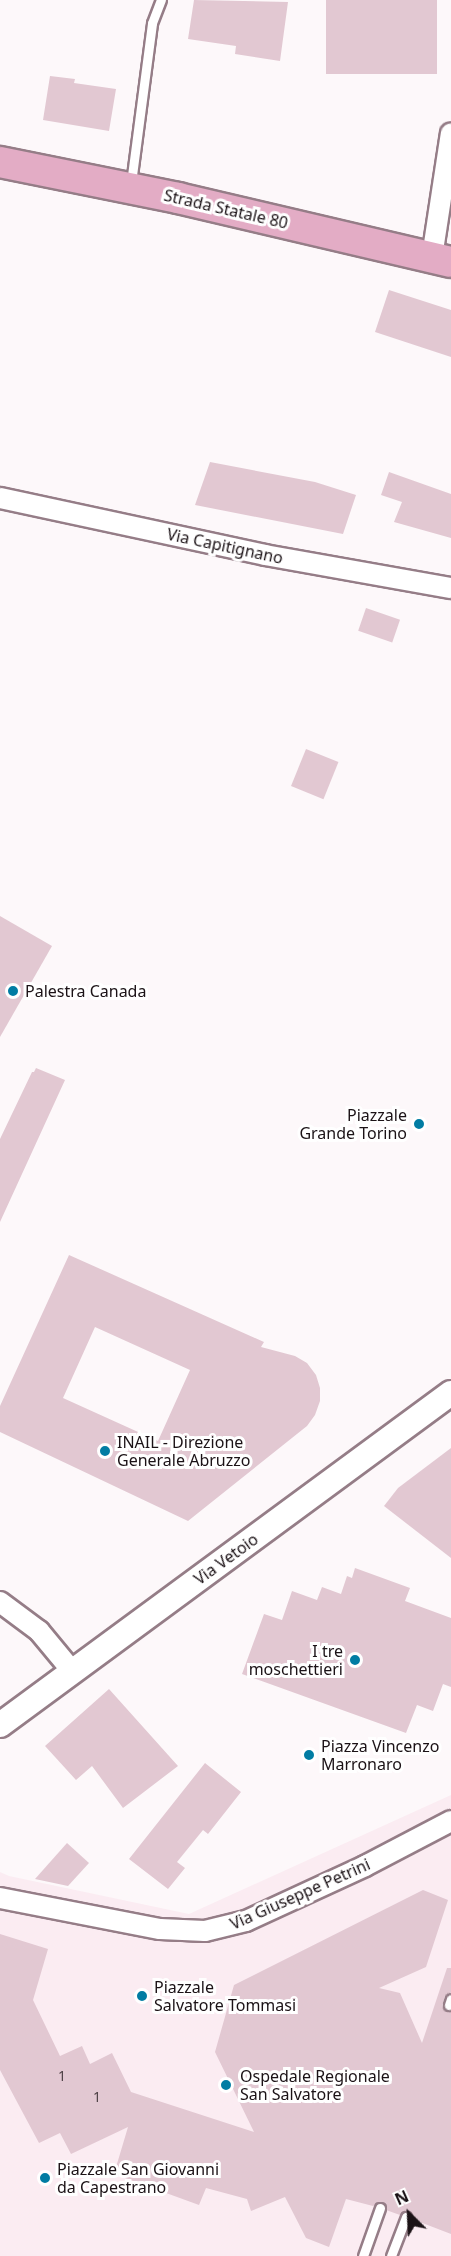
<!DOCTYPE html>
<html>
<head>
<meta charset="utf-8">
<style>
  body { margin:0 }
  #map { position:relative; width:451px; height:2256px; overflow:hidden; background:#fdf8fa; font-family:"Noto Sans",sans-serif }
  div>[style] { position:absolute }
  .built>* { inset:0; background:#fbecf2 }
  .building>* { inset:0; background:#e2c8d2; transform-origin:0 0 }
  .roads { filter:drop-shadow(2px 0 #957d87) drop-shadow(-2px 0 #957d87) drop-shadow(0 2px #957d87) drop-shadow(0 -2px #957d87) }
  .service>* { height:9px; margin:-4.5px; padding:0 4.5px; transform-origin:4.5px; border-radius:4.5px; background:#fff }
  .minor>* { height:20px; margin:-10px; padding:0 10px; transform-origin:10px; border-radius:10px; background:#fff }
  .tertiary>* { height:24px; margin:-12px; padding:0 12px; transform-origin:12px; border-radius:12px; background:#fff }
  .primary>* { height:30px; margin:-15px; padding:0 15px; transform-origin:15px; border-radius:15px; background:#e3acc5 }
  .dots>* { width:16px; height:16px; translate:-50% -50%; box-sizing:border-box; border:3px solid #fff; border-radius:50% }
  span { translate:-50% -50%; white-space:nowrap; text-align:center; line-height:1.15; -webkit-text-stroke:6px #fff; paint-order:stroke }
  .number-label { font-size:14px; color:#4d4045 }
  .number-label span { -webkit-text-stroke-width:0 }
  .street-label { font-size:16px; color:#1b1216 }
  .poi-label { font-size:16px; color:#1b1216 }
  .left { translate:0 -50%; text-align:left }
  .right { translate:-100% -50%; text-align:right }
  .north { position:absolute; left:379px; top:2184px; width:60px; height:60px; -webkit-text-stroke:4px #fff; paint-order:stroke; rotate:336deg; font-size:16px; font-weight:700; line-height:24px; text-align:center; color:#1b1216 }
  .north::after { content:''; display:block; margin:auto; width:21px; height:27px; background:#1b1216; clip-path:polygon(50% 0,100% 100%,50% 72%,0 100%) }
</style>
</head>
<body>
<div id="map">
  <div class="built">
    <i style="clip-path:polygon(451px 1795px,451px 2256px,0 2256px,0 1872px,9px 1876px,189px 1914px)"></i>
  </div>
  <div class="building">
    <i style="clip-path:polygon(194px 0,288px 2px,280px 61px,235px 54px,236px 46px,188px 39px)"></i>
    <i style="left:326px;top:0;width:111px;height:74px"></i>
    <i style="clip-path:polygon(50px 76px,75px 79px,74px 83px,116px 89px,109px 131px,43px 120px)"></i>
    <i style="clip-path:polygon(389px 290px,451px 310px,451px 357px,375px 332px)"></i>
    <i style="clip-path:polygon(210px 462px,315px 482px,356px 495px,343px 534px,195px 505px)"></i>
    <i style="clip-path:polygon(389px 472px,451px 494px,451px 538px,394px 522px,402px 502px,381px 495px)"></i>
    <i style="left:366px;top:608px;width:36px;height:24px;rotate:19deg"></i>
    <i style="left:306px;top:749px;width:35px;height:40px;rotate:22deg"></i>
    <i style="clip-path:polygon(0 916px,52px 946px,0 1037px)"></i>
    <i style="clip-path:polygon(36px 1068px,65px 1080px,0 1222px,0 1139px,32px 1072px,34px 1072px)"></i>
    <i style="clip-path:polygon(evenodd,69px 1255px,264px 1342px,261px 1347px,295px 1356px,307px 1363px,316px 1375px,320px 1388px,320px 1401px,315px 1415px,307px 1426px,188px 1521px,0 1432px,0 1406px,69px 1255px,95px 1327px,190px 1370px,158px 1441px,63px 1398px,95px 1327px)"></i>
    <i style="clip-path:polygon(451px 1448px,451px 1558px,384px 1506px,398px 1488px)"></i>
    <i style="clip-path:polygon(355px 1568px,410px 1588px,405px 1601px,451px 1618px,451px 1687px,443px 1684px,433px 1711px,417px 1705px,406px 1733px,242px 1674px,264px 1614px,282px 1620px,292px 1591px,317px 1600px,322px 1587px,341px 1594px,347px 1576px,352px 1578px)"></i>
    <i style="clip-path:polygon(109px 1689px,178px 1766px,123px 1808px,92px 1766px,76px 1780px,45px 1746px)"></i>
    <i style="clip-path:polygon(205px 1763px,241px 1792px,208px 1834px,203px 1830px,177px 1862px,185px 1868px,168px 1889px,129px 1859px)"></i>
    <i style="clip-path:polygon(67px 1843px,89px 1863px,68px 1886px,35px 1879px)"></i>
    <i style="clip-path:polygon(423px 1890px,448px 1900px,426px 1967px,379px 1988px,400px 1993px,422px 2043px,447px 1968px,451px 1968px,451px 1992px,445px 1996px,442px 2006px,446px 2011px,451px 2011px,451px 2234px,412px 2219px,408px 2211px,400px 2215px,386px 2210px,382px 2202px,373px 2206px,346px 2199px,329px 2247px,306px 2238px,285px 2197px,251px 2211px,247px 2199px,206px 2188px,199px 2205px,114px 2174px,128px 2127px,71px 2154px,60px 2133px,39px 2143px,0 2070px,0 1934px,48px 1949px,33px 2000px,60px 2056px,82px 2046px,90px 2064px,112px 2053px,131px 2092px,254px 2132px,215px 2052px,234px 1985px)"></i>
  </div>
  <div class="roads">
    <div class="service">
      <i style="left:131px;top:183px;width:161px;rotate:-82.5deg"></i>
      <i style="left:152px;top:23px;width:25px;rotate:-69deg"></i>
      <i style="left:449px;top:2005px;width:6px;rotate:-72deg"></i>
      <i style="left:363px;top:2256px;width:51px;rotate:-70.5deg"></i>
      <i style="left:391px;top:2256px;width:42px;rotate:-69deg"></i>
    </div>
    <div class="minor">
      <i style="left:432px;top:257px;width:125px;rotate:-81.3deg"></i>
      <i style="left:0;top:498px;width:271px;rotate:12.1deg"></i>
      <i style="left:265px;top:555px;width:189px;rotate:10.1deg"></i>
      <i style="left:0;top:1602px;width:49px;rotate:36.6deg"></i>
      <i style="left:39px;top:1631px;width:53px;rotate:50.3deg"></i>
      <i style="left:0;top:1898px;width:163px;rotate:11deg"></i>
      <i style="left:160px;top:1929px;width:45px;rotate:2.5deg"></i>
      <i style="left:205px;top:1931px;width:42px;rotate:-13.7deg"></i>
      <i style="left:246px;top:1921px;width:131px;rotate:-24.8deg"></i>
      <i style="left:365px;top:1866px;width:97px;rotate:-27.6deg"></i>
    </div>
    <div class="tertiary">
      <i style="left:0;top:1725px;width:560px;rotate:-36.36deg"></i>
    </div>
    <div class="primary">
      <i style="left:0;top:162px;width:182px;rotate:11.4deg"></i>
      <i style="left:178px;top:198px;width:280px;rotate:13.2deg"></i>
    </div>
  </div>
  <div class="dots">
    <i style="left:13px;top:991px;background:#017ca3"></i>
    <i style="left:419px;top:1124px;background:#017ca3"></i>
    <i style="left:105px;top:1451px;background:#017ca3"></i>
    <i style="left:355px;top:1660px;background:#017ca3"></i>
    <i style="left:309px;top:1755px;background:#017ca3"></i>
    <i style="left:142px;top:1996px;background:#017ca3"></i>
    <i style="left:226px;top:2085px;background:#017ca3"></i>
    <i style="left:45px;top:2178px;background:#017ca3"></i>
  </div>
  <div class="number-label">
    <span style="left:62px;top:2076px">1</span>
    <span style="left:97px;top:2097px">1</span>
  </div>
  <div class="street-label">
    <span style="left:226px;top:209px;rotate:13deg">Strada Statale 80</span>
    <span style="left:225px;top:546px;rotate:12deg">Via Capitignano</span>
    <span style="left:226px;top:1559px;rotate:-36deg">Via Vetoio</span>
    <span style="left:300px;top:1894px;rotate:-24deg">Via Giuseppe Petrini</span>
  </div>
  <div class="poi-label">
    <span class="left" style="left:25px;top:991px">Palestra Canada</span>
    <span class="right" style="left:407px;top:1124px">Piazzale<br>Grande Torino</span>
    <span class="left" style="left:117px;top:1451px">INAIL - Direzione<br>Generale Abruzzo</span>
    <span class="right" style="left:343px;top:1660px">I tre<br>moschettieri</span>
    <span class="left" style="left:321px;top:1755px">Piazza Vincenzo<br>Marronaro</span>
    <span class="left" style="left:154px;top:1996px">Piazzale<br>Salvatore Tommasi</span>
    <span class="left" style="left:240px;top:2085px">Ospedale Regionale<br>San Salvatore</span>
    <span class="left" style="left:57px;top:2178px">Piazzale San Giovanni<br>da Capestrano</span>
  </div>
  <div class="north">N</div>
</div>
</body>
</html>
